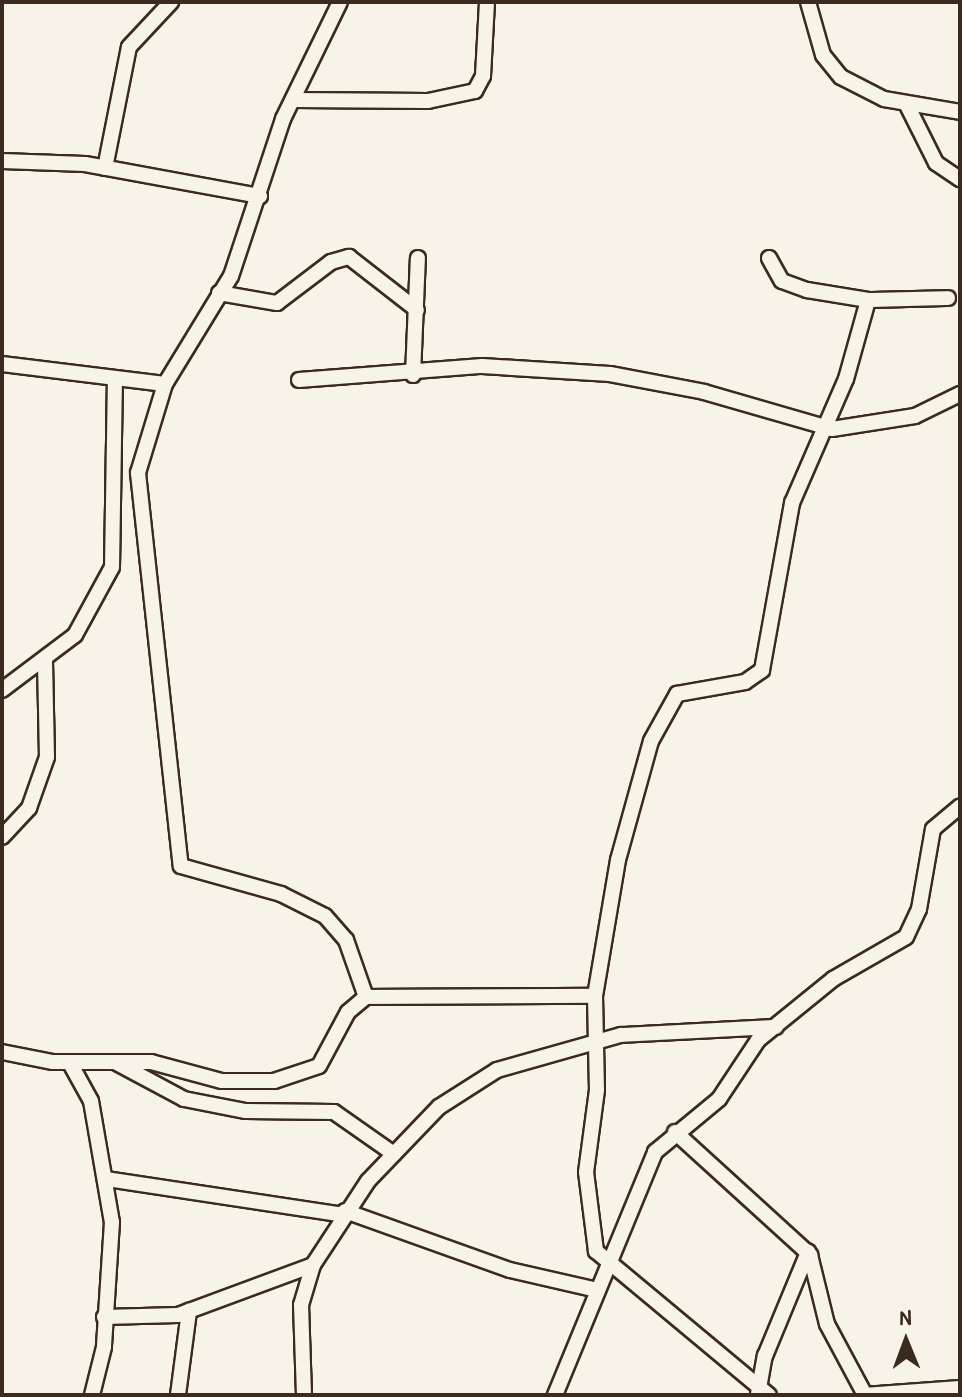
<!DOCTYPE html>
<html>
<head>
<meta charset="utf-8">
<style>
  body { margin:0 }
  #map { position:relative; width:962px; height:1397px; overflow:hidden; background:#f7f3e8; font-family:"Patrick Hand",sans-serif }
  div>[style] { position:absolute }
  .roads { filter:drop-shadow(2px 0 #3b2a1e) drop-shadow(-2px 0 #3b2a1e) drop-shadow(0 2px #3b2a1e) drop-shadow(0 -2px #3b2a1e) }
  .minor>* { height:14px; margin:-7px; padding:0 7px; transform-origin:7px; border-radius:7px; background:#f7f3e8 }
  span { translate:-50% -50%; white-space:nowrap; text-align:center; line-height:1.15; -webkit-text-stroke:7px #f7f3e8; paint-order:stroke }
  .frame { position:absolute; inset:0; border:4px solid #3b2a1e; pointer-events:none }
  .north { position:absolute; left:866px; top:1301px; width:80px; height:80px; -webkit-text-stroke:6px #f7f3e8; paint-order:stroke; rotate:359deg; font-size:22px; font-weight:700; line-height:32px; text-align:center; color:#3b2a1e }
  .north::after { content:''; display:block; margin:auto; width:28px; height:36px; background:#3b2a1e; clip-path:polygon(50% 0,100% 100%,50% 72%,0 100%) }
</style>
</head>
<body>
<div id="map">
  <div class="roads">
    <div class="minor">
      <i style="left:340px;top:2px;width:130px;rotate:116deg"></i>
      <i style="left:283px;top:119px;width:165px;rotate:108.3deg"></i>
      <i style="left:231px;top:276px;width:127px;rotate:121.4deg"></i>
      <i style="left:165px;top:384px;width:93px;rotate:106.9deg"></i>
      <i style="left:138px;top:473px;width:395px;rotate:83.8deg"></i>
      <i style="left:181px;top:866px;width:104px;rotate:15.6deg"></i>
      <i style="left:281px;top:894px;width:49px;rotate:26.6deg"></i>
      <i style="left:325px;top:916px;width:32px;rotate:49deg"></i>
      <i style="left:346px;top:940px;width:60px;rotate:70.7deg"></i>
      <i style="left:366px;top:997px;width:229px;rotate:-0.3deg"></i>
      <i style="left:595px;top:996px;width:138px;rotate:-80.4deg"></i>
      <i style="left:618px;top:860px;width:123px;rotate:-74.5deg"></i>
      <i style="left:651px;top:741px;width:54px;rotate:-61deg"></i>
      <i style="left:677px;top:694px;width:69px;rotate:-10deg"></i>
      <i style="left:745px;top:682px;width:21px;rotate:-35deg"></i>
      <i style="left:762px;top:670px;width:170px;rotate:-79.8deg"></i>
      <i style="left:792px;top:503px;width:135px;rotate:-66.5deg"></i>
      <i style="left:846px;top:379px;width:82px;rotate:-74.4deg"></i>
      <i style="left:808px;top:2px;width:55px;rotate:74.2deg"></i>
      <i style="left:823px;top:55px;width:28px;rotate:51deg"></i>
      <i style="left:841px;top:77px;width:48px;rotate:27.1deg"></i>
      <i style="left:884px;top:99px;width:77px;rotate:9.7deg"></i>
      <i style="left:294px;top:100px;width:134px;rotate:0.4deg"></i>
      <i style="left:428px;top:101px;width:48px;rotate:-12deg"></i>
      <i style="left:475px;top:91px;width:17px;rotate:-62deg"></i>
      <i style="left:483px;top:76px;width:74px;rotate:-86.9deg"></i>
      <i style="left:907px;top:105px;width:65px;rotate:63.4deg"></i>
      <i style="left:936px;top:163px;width:29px;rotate:34deg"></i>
      <i style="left:2px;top:161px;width:83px;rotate:2.1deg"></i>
      <i style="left:85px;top:164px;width:178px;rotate:10.4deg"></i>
      <i style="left:105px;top:168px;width:123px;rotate:-78.8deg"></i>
      <i style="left:129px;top:47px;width:62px;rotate:-47deg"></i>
      <i style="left:769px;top:258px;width:26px;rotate:61deg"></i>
      <i style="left:782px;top:281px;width:27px;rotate:20deg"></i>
      <i style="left:807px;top:290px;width:62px;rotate:9.3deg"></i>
      <i style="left:868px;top:300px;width:80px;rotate:-1.4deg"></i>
      <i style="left:219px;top:293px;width:59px;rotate:9.8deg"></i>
      <i style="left:277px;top:303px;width:68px;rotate:-37.2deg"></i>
      <i style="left:331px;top:262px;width:19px;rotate:-16deg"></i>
      <i style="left:349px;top:257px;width:86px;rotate:37.9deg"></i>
      <i style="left:2px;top:364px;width:164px;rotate:7deg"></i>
      <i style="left:413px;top:375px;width:117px;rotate:-87.6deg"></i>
      <i style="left:299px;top:380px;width:184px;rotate:-4.4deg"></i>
      <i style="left:482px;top:366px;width:128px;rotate:3.6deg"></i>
      <i style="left:610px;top:374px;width:96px;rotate:10.8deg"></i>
      <i style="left:704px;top:392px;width:133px;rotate:16.1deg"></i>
      <i style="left:832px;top:429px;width:84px;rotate:-8.9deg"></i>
      <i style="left:915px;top:416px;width:50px;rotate:-26.1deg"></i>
      <i style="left:2px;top:690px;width:91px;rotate:-37deg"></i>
      <i style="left:75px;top:635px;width:77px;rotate:-61.4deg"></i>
      <i style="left:112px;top:567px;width:185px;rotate:-89.1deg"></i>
      <i style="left:2px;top:837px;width:40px;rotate:-47deg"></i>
      <i style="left:29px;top:808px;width:54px;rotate:-70.6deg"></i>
      <i style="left:47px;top:757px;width:96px;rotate:-91.2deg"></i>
      <i style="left:595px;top:996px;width:94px;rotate:88.8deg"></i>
      <i style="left:597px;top:1090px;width:83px;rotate:97.6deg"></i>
      <i style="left:586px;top:1172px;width:80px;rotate:82.8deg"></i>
      <i style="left:596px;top:1251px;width:225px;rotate:39.8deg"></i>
      <i style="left:2px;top:1052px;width:52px;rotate:11.1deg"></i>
      <i style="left:53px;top:1062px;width:98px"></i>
      <i style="left:151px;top:1062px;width:73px;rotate:15deg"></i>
      <i style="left:222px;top:1081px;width:52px"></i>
      <i style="left:274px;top:1081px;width:47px;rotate:-18.4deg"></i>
      <i style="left:319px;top:1066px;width:61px;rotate:-61.8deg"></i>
      <i style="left:348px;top:1012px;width:23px;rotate:-40deg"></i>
      <i style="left:115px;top:1062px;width:78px;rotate:28.2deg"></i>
      <i style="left:184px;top:1099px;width:63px;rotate:11deg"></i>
      <i style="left:246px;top:1111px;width:88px;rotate:0.7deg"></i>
      <i style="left:334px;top:1112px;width:73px;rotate:35deg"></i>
      <i style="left:70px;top:1063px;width:43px;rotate:61.1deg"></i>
      <i style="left:91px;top:1101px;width:123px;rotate:80.2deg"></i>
      <i style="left:112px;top:1222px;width:125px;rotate:93.7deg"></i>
      <i style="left:104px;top:1347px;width:49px;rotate:104deg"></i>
      <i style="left:675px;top:1132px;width:183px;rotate:42.3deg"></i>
      <i style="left:810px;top:1255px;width:71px;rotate:76.2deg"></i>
      <i style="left:827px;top:1324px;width:81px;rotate:61.8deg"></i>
      <i style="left:106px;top:1179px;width:240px;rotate:8.6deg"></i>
      <i style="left:345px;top:1211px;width:175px;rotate:19.7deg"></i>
      <i style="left:510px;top:1270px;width:89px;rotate:12.9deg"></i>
      <i style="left:104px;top:1317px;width:74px;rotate:-1.5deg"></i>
      <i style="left:178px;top:1315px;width:144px;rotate:-20.3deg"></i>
      <i style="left:313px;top:1265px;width:100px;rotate:-56.8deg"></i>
      <i style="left:368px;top:1181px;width:103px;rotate:-46.2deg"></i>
      <i style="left:439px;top:1107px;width:69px;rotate:-32.5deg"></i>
      <i style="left:497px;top:1070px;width:129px;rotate:-15.8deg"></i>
      <i style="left:621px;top:1035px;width:155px;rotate:-3deg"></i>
      <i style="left:758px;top:1394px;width:39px;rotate:-80deg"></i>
      <i style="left:765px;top:1356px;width:113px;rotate:-67.5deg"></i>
      <i style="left:178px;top:1395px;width:85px;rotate:-82.5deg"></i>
      <i style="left:304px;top:1395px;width:90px;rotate:-91.9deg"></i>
      <i style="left:301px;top:1305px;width:42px;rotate:-73.3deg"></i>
      <i style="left:555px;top:1395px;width:263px;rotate:-67.6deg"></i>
      <i style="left:655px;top:1152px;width:83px;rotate:-39.6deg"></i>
      <i style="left:719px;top:1099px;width:71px;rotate:-56.5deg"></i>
      <i style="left:758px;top:1040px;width:97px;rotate:-39.1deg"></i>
      <i style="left:833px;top:979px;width:84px;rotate:-29.9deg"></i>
      <i style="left:906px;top:937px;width:31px;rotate:-65deg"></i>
      <i style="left:919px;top:909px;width:81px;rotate:-80.1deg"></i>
      <i style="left:933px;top:829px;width:35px;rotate:-40deg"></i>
      <i style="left:864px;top:1395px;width:96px;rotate:-4.2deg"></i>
    </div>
  </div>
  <div class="frame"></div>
  <div class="north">N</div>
</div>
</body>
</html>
